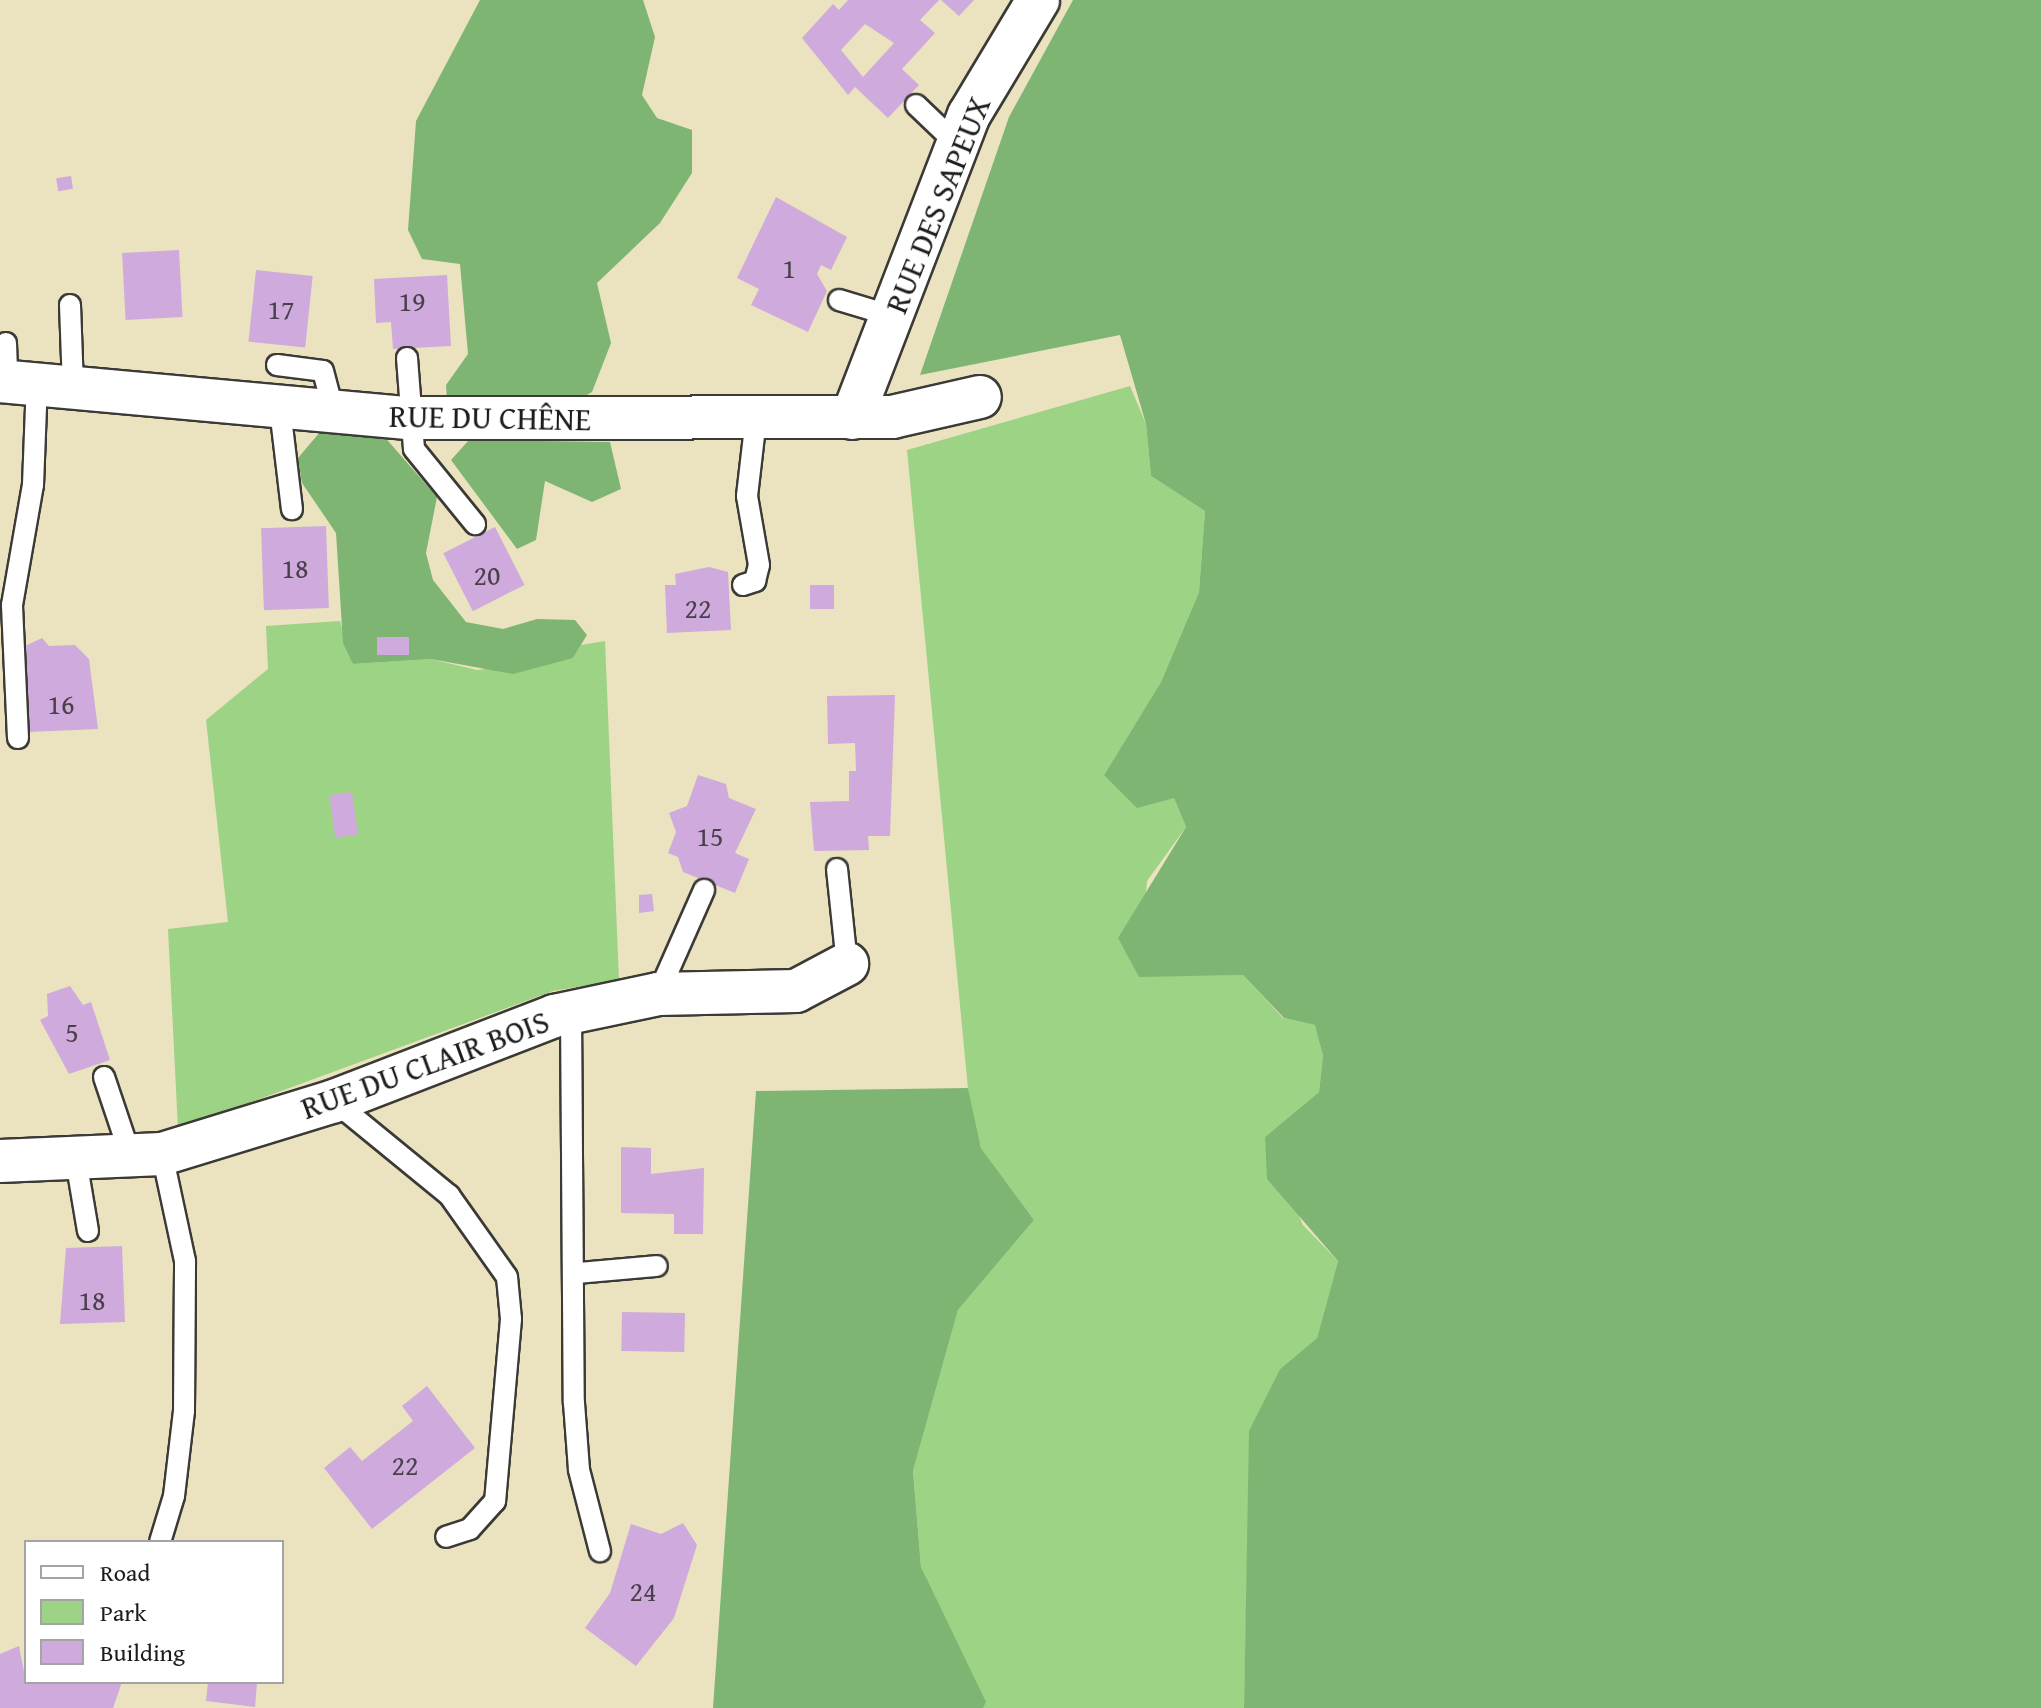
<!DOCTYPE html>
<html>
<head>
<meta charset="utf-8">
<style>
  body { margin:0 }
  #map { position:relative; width:2041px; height:1708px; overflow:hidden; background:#ebe2c0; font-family:"Gentium Book Plus",serif }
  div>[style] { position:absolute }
  .green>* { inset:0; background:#9dd384 }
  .forest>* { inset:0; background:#7eb572 }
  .building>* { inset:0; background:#cfaadc; transform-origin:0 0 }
  .roads { filter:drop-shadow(2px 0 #3b3a35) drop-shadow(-2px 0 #3b3a35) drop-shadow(0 2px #3b3a35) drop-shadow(0 -2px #3b3a35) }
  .lane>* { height:20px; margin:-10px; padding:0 10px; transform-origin:10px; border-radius:10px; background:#fff }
  .street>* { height:42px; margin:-21px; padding:0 21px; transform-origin:21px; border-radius:21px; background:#fff }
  span { translate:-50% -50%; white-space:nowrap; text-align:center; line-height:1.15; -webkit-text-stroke:8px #fff; paint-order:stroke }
  .number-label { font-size:28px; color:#49404c }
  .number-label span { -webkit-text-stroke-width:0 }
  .street-label { font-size:32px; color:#1c1c1c }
  .legend { position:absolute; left:24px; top:1540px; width:260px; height:144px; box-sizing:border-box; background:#fff; border:2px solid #a4a4a4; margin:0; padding:10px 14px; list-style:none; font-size:24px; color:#1c1c1c }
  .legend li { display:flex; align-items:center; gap:16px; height:40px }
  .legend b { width:40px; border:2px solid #a4a4a4 }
</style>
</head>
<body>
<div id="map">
  <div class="green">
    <i style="clip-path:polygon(1130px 386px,1146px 424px,1151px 476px,1205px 511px,1199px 592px,1161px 682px,1104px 775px,1174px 798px,1186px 827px,1147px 881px,1138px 976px,1243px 975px,1283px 1018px,1316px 1025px,1323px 1057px,1319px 1092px,1265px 1137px,1303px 1225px,1338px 1261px,1317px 1338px,1280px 1369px,1250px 1431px,1244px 1708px,983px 1708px,921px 1567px,913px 1471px,958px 1310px,1034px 1220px,981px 1148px,968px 1089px,907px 450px)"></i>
    <i style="clip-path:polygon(340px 621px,353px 664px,431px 659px,477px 670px,573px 658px,581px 645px,605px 641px,619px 980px,553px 991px,178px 1129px,168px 929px,228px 922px,206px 720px,268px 669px,266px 626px)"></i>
  </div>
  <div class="forest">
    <i style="clip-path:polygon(480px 0,643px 0,655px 37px,642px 95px,657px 118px,692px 130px,692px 173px,660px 223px,597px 283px,611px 343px,592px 392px,578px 400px,447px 400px,446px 385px,468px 354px,460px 264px,422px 259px,408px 230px,416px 121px)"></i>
    <i style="clip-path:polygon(1073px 0,2041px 0,2041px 1708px,1244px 1708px,1249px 1431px,1280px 1369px,1317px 1338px,1338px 1261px,1267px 1179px,1265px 1137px,1319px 1092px,1323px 1056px,1315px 1025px,1284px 1018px,1243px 975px,1139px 977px,1118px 938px,1186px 827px,1174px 798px,1137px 808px,1104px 775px,1161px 682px,1199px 592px,1205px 511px,1151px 476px,1146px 424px,1120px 335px,920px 375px,1009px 117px)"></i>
    <i style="clip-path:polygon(320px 432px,382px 434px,437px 497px,426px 553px,433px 580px,466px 622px,503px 629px,537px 619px,575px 620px,587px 635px,573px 658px,513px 674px,431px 659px,353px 664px,343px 643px,336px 533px,302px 483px,298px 458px)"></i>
    <i style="clip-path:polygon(469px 440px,610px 442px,621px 489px,592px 502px,545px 481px,536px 540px,517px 549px,451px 460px)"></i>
    <i style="clip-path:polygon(968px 1088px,981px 1148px,1034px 1220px,958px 1310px,913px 1471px,921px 1567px,986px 1702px,983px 1708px,713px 1708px,756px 1091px)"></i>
  </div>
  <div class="building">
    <i style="clip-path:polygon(evenodd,848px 0,939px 0,920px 20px,935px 33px,902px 69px,919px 85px,888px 118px,855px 87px,848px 95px,802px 38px,833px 4px,839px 10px,848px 0,865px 24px,894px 43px,863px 77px,841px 50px,865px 24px)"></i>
    <i style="clip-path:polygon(941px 0,974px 0,959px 16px)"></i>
    <i style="left:71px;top:176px;width:13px;height:15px;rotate:81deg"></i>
    <i style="clip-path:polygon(776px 197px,847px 237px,831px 270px,821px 265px,817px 274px,827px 291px,808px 332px,751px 305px,759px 289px,737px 278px)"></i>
    <i style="left:179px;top:250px;width:67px;height:57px;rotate:87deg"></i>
    <i style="left:256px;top:270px;width:57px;height:72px;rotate:6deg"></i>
    <i style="clip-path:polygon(447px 275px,451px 346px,393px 349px,391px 322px,376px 323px,374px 279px)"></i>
    <i style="left:326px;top:526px;width:82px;height:65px;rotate:88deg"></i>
    <i style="left:495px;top:527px;width:65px;height:58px;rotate:63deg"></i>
    <i style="clip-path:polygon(709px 567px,728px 572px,731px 630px,667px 633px,665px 585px,676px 585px,675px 574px)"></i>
    <i style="left:810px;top:585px;width:24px;height:24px"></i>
    <i style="left:377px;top:637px;width:32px;height:18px"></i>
    <i style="clip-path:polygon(42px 638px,49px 646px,75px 645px,89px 659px,98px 729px,28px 732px,23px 647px)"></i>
    <i style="clip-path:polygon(895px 695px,890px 836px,868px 836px,869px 850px,814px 851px,810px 802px,849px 801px,849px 771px,856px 771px,855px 743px,828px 744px,827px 696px)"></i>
    <i style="clip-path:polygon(698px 775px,726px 784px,729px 798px,756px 809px,735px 853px,749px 859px,735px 893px,683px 872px,678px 857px,668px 853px,676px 832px,669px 813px,687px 806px)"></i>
    <i style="left:352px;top:792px;width:43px;height:23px;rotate:82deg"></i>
    <i style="clip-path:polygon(652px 894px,654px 911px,639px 913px,639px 895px)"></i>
    <i style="clip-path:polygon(70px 986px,83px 1005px,91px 1002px,110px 1060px,69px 1074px,40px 1020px,48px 1016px,47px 994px)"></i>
    <i style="clip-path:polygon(621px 1147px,651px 1148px,651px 1174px,704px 1168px,703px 1234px,674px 1234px,674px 1214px,621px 1213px)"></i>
    <i style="clip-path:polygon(122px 1246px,125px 1322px,60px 1324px,66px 1248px)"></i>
    <i style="left:622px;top:1312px;width:63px;height:39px;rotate:1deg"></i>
    <i style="clip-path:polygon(427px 1386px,475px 1448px,372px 1529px,324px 1468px,350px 1447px,362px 1461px,413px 1421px,402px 1406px)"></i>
    <i style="clip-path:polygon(683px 1523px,697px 1545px,674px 1618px,636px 1666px,585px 1628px,610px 1593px,631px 1524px,661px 1534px)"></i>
    <i style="clip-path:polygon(19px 1646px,26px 1682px,122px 1682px,113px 1708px,0 1708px,0 1654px)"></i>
    <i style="clip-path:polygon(208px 1682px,257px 1683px,255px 1707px,206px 1701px)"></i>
  </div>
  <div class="roads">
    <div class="lane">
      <i style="left:916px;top:105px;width:58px;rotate:43.6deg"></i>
      <i style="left:839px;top:300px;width:55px;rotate:16.8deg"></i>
      <i style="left:70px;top:305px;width:80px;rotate:87.9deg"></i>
      <i style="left:6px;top:343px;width:38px;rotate:88deg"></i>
      <i style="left:407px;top:358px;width:91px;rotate:85.6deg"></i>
      <i style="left:414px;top:449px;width:97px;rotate:50.9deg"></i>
      <i style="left:277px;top:365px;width:46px;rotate:7.4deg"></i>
      <i style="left:323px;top:371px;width:43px;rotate:75.3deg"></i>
      <i style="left:280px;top:409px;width:101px;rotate:83.2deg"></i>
      <i style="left:743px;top:585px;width:13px;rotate:-18deg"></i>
      <i style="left:755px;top:581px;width:16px;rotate:-76deg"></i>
      <i style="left:759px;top:565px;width:70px;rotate:-99.9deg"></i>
      <i style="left:747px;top:496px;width:79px;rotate:-83.4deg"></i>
      <i style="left:18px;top:738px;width:133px;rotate:-92.6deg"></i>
      <i style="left:12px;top:605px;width:122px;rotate:-80.1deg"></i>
      <i style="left:33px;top:485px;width:103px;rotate:-87.8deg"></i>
      <i style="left:837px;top:869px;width:96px;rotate:84deg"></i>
      <i style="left:658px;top:994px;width:114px;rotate:-66.1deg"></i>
      <i style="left:571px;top:1011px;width:392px;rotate:89.6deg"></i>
      <i style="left:574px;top:1403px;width:67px;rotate:85.7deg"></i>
      <i style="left:579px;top:1470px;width:84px;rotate:75.5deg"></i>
      <i style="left:104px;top:1077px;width:84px;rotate:71.4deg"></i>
      <i style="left:334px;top:1101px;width:149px;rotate:39.3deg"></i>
      <i style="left:449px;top:1195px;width:100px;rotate:54.7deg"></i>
      <i style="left:507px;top:1277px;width:42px;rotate:84.6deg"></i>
      <i style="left:511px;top:1319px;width:183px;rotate:95deg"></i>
      <i style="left:495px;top:1501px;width:38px;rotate:132deg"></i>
      <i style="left:470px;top:1529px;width:25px;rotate:162deg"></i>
      <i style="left:76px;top:1160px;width:72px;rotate:80.4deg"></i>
      <i style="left:578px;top:1273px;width:79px;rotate:-5.1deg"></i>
      <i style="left:160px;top:1542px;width:48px;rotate:-73.1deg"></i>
      <i style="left:174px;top:1496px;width:86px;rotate:-83.3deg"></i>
      <i style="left:184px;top:1411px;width:150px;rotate:-89.6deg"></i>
      <i style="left:185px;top:1261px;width:109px;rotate:-102.1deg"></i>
    </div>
    <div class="street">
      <i style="left:0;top:381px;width:410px;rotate:5.2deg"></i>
      <i style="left:408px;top:418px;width:484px;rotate:-0.1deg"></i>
      <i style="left:892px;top:417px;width:90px;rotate:-12.8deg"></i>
      <i style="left:852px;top:418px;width:325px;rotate:-68.9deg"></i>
      <i style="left:969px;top:115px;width:134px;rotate:-59deg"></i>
      <i style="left:0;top:1161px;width:162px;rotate:-2.5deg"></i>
      <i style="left:162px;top:1154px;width:180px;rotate:-17.1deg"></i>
      <i style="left:334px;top:1101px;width:236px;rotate:-21.1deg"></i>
      <i style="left:554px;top:1016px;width:106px;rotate:-11.9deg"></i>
      <i style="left:658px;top:994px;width:138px;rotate:-1.2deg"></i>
      <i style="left:796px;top:991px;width:58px;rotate:-27.9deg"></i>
    </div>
  </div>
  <div class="number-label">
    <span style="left:789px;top:268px">1</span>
    <span style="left:412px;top:301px">19</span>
    <span style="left:281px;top:309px">17</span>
    <span style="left:295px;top:568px">18</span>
    <span style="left:487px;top:575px">20</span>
    <span style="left:698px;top:608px">22</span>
    <span style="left:61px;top:704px">16</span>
    <span style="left:710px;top:836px">15</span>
    <span style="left:72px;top:1032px">5</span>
    <span style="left:92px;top:1300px">18</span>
    <span style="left:405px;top:1465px">22</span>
    <span style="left:643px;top:1591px">24</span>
  </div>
  <div class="street-label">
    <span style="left:938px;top:205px;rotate:-68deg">RUE DES SAPEUX</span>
    <span style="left:490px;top:418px;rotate:1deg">RUE DU CHÊNE</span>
    <span style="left:425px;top:1065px;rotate:-20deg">RUE DU CLAIR BOIS</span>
  </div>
  <ul class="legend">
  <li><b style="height:10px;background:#fff"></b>Road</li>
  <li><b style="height:22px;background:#9dd384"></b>Park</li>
  <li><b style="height:22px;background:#cfaadc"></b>Building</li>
  </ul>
</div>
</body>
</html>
